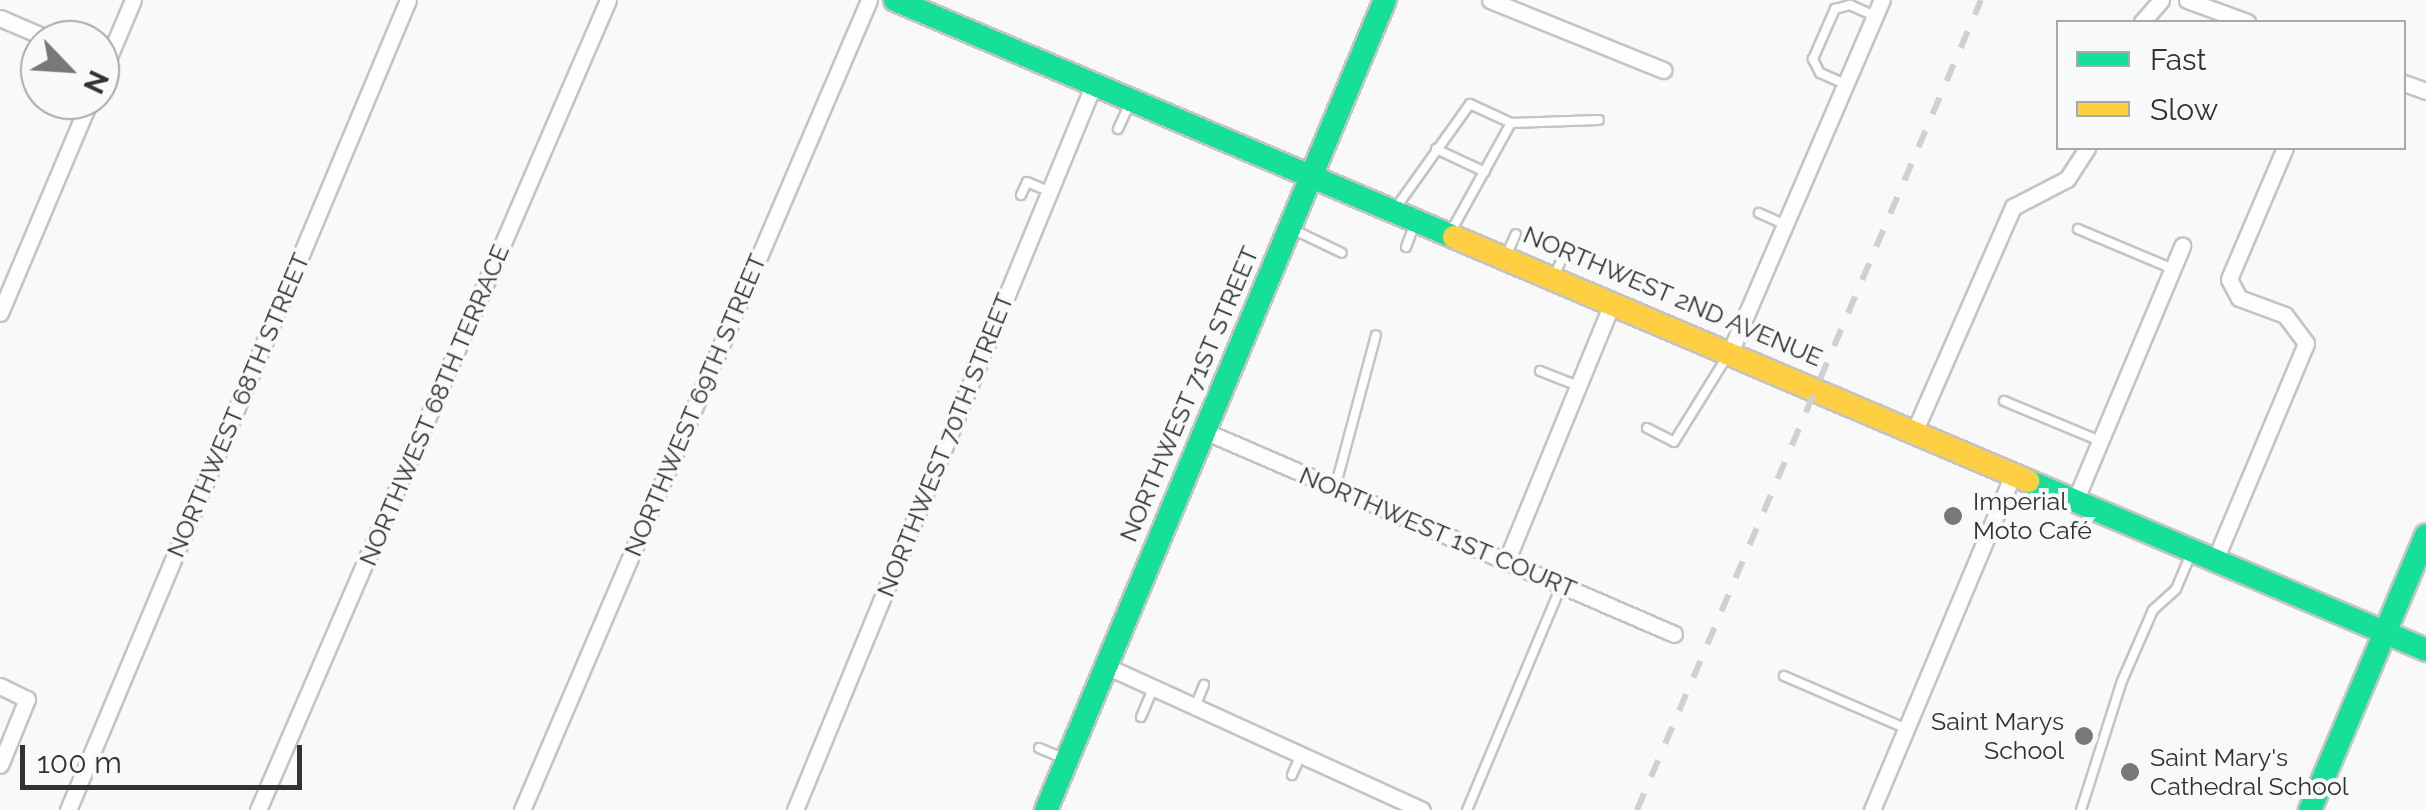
<!DOCTYPE html>
<html>
<head>
<meta charset="utf-8">
<style>
  body { margin:0 }
  #map { position:relative; width:2426px; height:810px; overflow:hidden; background:#f9f9f9; font-family:Raleway,sans-serif }
  div>[style] { position:absolute }
  .roads { filter:drop-shadow(2px 0 #c4c4c5) drop-shadow(-2px 0 #c4c4c5) drop-shadow(0 2px #c4c4c5) drop-shadow(0 -2px #c4c4c5) }
  .lane>* { height:8px; margin:-4px; padding:0 4px; transform-origin:4px; border-radius:4px; background:#fefefe }
  .street>* { height:15px; margin:-7.5px; padding:0 7.5px; transform-origin:7.5px; border-radius:7.5px; background:#fefefe }
  .fast>* { height:22px; margin:-11px; padding:0 11px; transform-origin:11px; border-radius:11px; background:#16e098 }
  .slow>* { height:22px; margin:-11px; padding:0 11px; transform-origin:11px; border-radius:11px; background:#ffcf43 }
  .rail>* { height:6px; margin-top:-3px; transform-origin:0; background:repeating-linear-gradient(90deg,#d0d0d0 0 18px,transparent 0 36px) }
  .dots>* { width:28px; height:28px; translate:-50% -50%; box-sizing:border-box; border:5px solid #f8f9fa; border-radius:50% }
  span { translate:-50% -50%; white-space:nowrap; text-align:center; line-height:1.15; -webkit-text-stroke:8px #f8f9fa; paint-order:stroke }
  .street-label { font-size:25px; color:#323232 }
  .poi-label { font-size:25px; color:#323232 }
  .left { translate:0 -50%; text-align:left }
  .right { translate:-100% -50%; text-align:right }
  .legend { position:absolute; left:2056px; top:20px; width:350px; height:130px; box-sizing:border-box; background:#f8f9fa; border:2px solid #a9a9aa; margin:0; padding:12px 18px; list-style:none; font-size:30px; color:#323232 }
  .legend li { display:flex; align-items:center; gap:20px; height:50px }
  .legend b { width:50px; border:2px solid #a9a9aa }
  .north { position:absolute; left:20px; top:20px; width:100px; height:100px; box-sizing:border-box; background:#f8f9fa; border:2px solid #a9a9aa; border-radius:50%; rotate:115deg; font-size:28px; font-weight:700; line-height:40px; text-align:center; color:#323232 }
  .north::after { content:''; display:block; margin:auto; width:35px; height:45px; background:#787878; clip-path:polygon(50% 0,100% 100%,50% 72%,0 100%) }
  .scale { position:absolute; left:20px; top:745px; width:282px; height:45px; box-sizing:border-box; border:5px solid #323232; border-top:0; padding-left:12px; font-size:30px; line-height:35px; white-space:nowrap; color:#323232; -webkit-text-stroke:8px #f8f9fa; paint-order:stroke }
</style>
</head>
<body>
<div id="map">
  <div class="roads">
    <div class="lane">
      <i style="left:1845px;top:84px;width:27px;rotate:-156deg"></i>
      <i style="left:1820px;top:73px;width:16px;rotate:-117deg"></i>
      <i style="left:1813px;top:59px;width:55px;rotate:-66.3deg"></i>
      <i style="left:1835px;top:9px;width:16px;rotate:-15deg"></i>
      <i style="left:1850px;top:5px;width:27px;rotate:24deg"></i>
      <i style="left:1511px;top:123px;width:88px;rotate:-2deg"></i>
      <i style="left:1118px;top:129px;width:31px;rotate:-65deg"></i>
      <i style="left:1436px;top:149px;width:54px;rotate:25.1deg"></i>
      <i style="left:1021px;top:195px;width:14px;rotate:-65deg"></i>
      <i style="left:1027px;top:182px;width:25px;rotate:23deg"></i>
      <i style="left:1395px;top:209px;width:129px;rotate:-54.5deg"></i>
      <i style="left:1470px;top:104px;width:45px;rotate:24.9deg"></i>
      <i style="left:1511px;top:123px;width:126px;rotate:119deg"></i>
      <i style="left:1759px;top:213px;width:27px;rotate:24deg"></i>
      <i style="left:1292px;top:229px;width:55px;rotate:25.6deg"></i>
      <i style="left:2078px;top:229px;width:103px;rotate:22.8deg"></i>
      <i style="left:1406px;top:247px;width:26px;rotate:-69deg"></i>
      <i style="left:1506px;top:256px;width:24px;rotate:-66deg"></i>
      <i style="left:1554px;top:277px;width:25px;rotate:-67deg"></i>
      <i style="left:1540px;top:371px;width:41px;rotate:21.5deg"></i>
      <i style="left:2004px;top:401px;width:104px;rotate:22.6deg"></i>
      <i style="left:1647px;top:428px;width:30px;rotate:27deg"></i>
      <i style="left:1674px;top:442px;width:99px;rotate:-58.2deg"></i>
      <i style="left:1335px;top:488px;width:158px;rotate:-75deg"></i>
      <i style="left:1784px;top:676px;width:134px;rotate:23.3deg"></i>
      <i style="left:1195px;top:707px;width:24px;rotate:-68deg"></i>
      <i style="left:1141px;top:717px;width:30px;rotate:-67deg"></i>
      <i style="left:1039px;top:748px;width:26px;rotate:23deg"></i>
      <i style="left:1292px;top:775px;width:22px;rotate:-66deg"></i>
      <i style="left:1467px;top:810px;width:243px;rotate:-67.2deg"></i>
      <i style="left:2081px;top:810px;width:135px;rotate:-72.4deg"></i>
      <i style="left:2122px;top:681px;width:77px;rotate:-66.4deg"></i>
      <i style="left:2153px;top:610px;width:31px;rotate:-42deg"></i>
      <i style="left:2176px;top:589px;width:36px;rotate:-67deg"></i>
    </div>
    <div class="street">
      <i style="left:1490px;top:0;width:187px;rotate:22deg"></i>
      <i style="left:2187px;top:0;width:64px;rotate:20.1deg"></i>
      <i style="left:0;top:18px;width:56px;rotate:23.3deg"></i>
      <i style="left:2142px;top:22px;width:29px;rotate:-49deg"></i>
      <i style="left:100px;top:78px;width:85px;rotate:-67.1deg"></i>
      <i style="left:2404px;top:83px;width:23px;rotate:20deg"></i>
      <i style="left:0;top:313px;width:231px;rotate:-67.1deg"></i>
      <i style="left:1731px;top:350px;width:381px;rotate:-66.7deg"></i>
      <i style="left:1202px;top:430px;width:514px;rotate:23.37deg"></i>
      <i style="left:1915px;top:430px;width:244px;rotate:-66.3deg"></i>
      <i style="left:2013px;top:207px;width:61px;rotate:-27.4deg"></i>
      <i style="left:2067px;top:179px;width:37px;rotate:-57deg"></i>
      <i style="left:2075px;top:501px;width:277px;rotate:-67.2deg"></i>
      <i style="left:2215px;top:560px;width:235px;rotate:-67.2deg"></i>
      <i style="left:2306px;top:343px;width:35px;rotate:-127deg"></i>
      <i style="left:2285px;top:315px;width:49px;rotate:-159.7deg"></i>
      <i style="left:2239px;top:298px;width:21px;rotate:-118deg"></i>
      <i style="left:2229px;top:279px;width:142px;rotate:-66.9deg"></i>
      <i style="left:1506px;top:562px;width:282px;rotate:-67.7deg"></i>
      <i style="left:1106px;top:666px;width:347px;rotate:24.5deg"></i>
      <i style="left:0;top:686px;width:30px;rotate:26deg"></i>
      <i style="left:27px;top:699px;width:71px;rotate:112.2deg"></i>
      <i style="left:68px;top:810px;width:878px;rotate:-67.23deg"></i>
      <i style="left:258px;top:810px;width:882px;rotate:-66.63deg"></i>
      <i style="left:522px;top:810px;width:881px;rotate:-66.81deg"></i>
      <i style="left:795px;top:810px;width:788px;rotate:-67.63deg"></i>
      <i style="left:1872px;top:810px;width:364px;rotate:-67.2deg"></i>
    </div>
    <div class="fast">
      <i style="left:895px;top:0;width:607px;rotate:22.98deg"></i>
      <i style="left:2028px;top:481px;width:432px;rotate:23deg"></i>
      <i style="left:1046px;top:810px;width:878px;rotate:-67.29deg"></i>
      <i style="left:2310px;top:810px;width:298px;rotate:-67.1deg"></i>
    </div>
    <div class="slow">
      <i style="left:1454px;top:237px;width:624px;rotate:23.03deg"></i>
    </div>
  </div>
  <div class="rail">
    <i style="left:1637px;top:810px;width:880px;rotate:-66.99deg"></i>
  </div>
  <div class="dots">
    <i style="left:1953px;top:516px;background:#787878"></i>
    <i style="left:2084px;top:736px;background:#787878"></i>
    <i style="left:2130px;top:772px;background:#787878"></i>
  </div>
  <div class="street-label">
    <span style="left:1673px;top:296px;rotate:23deg">NORTHWEST 2ND AVENUE</span>
    <span style="left:1189px;top:394px;rotate:-67deg">NORTHWEST 71ST STREET</span>
    <span style="left:238px;top:405px;rotate:-67deg">NORTHWEST 68TH STREET</span>
    <span style="left:434px;top:405px;rotate:-67deg">NORTHWEST 68TH TERRACE</span>
    <span style="left:695px;top:405px;rotate:-67deg">NORTHWEST 69TH STREET</span>
    <span style="left:945px;top:445px;rotate:-68deg">NORTHWEST 70TH STREET</span>
    <span style="left:1438px;top:532px;rotate:23deg">NORTHWEST 1ST COURT</span>
  </div>
  <div class="poi-label">
    <span class="left" style="left:1973px;top:516px">Imperial<br>Moto Café</span>
    <span class="right" style="left:2064px;top:736px">Saint Marys<br>School</span>
    <span class="left" style="left:2150px;top:772px">Saint Mary's<br>Cathedral School</span>
  </div>
  <ul class="legend">
  <li><b style="height:12px;background:#16e098"></b>Fast</li>
  <li><b style="height:12px;background:#ffcf43"></b>Slow</li>
  </ul>
  <div class="north">N</div>
  <div class="scale">100 m</div>
</div>
</body>
</html>
